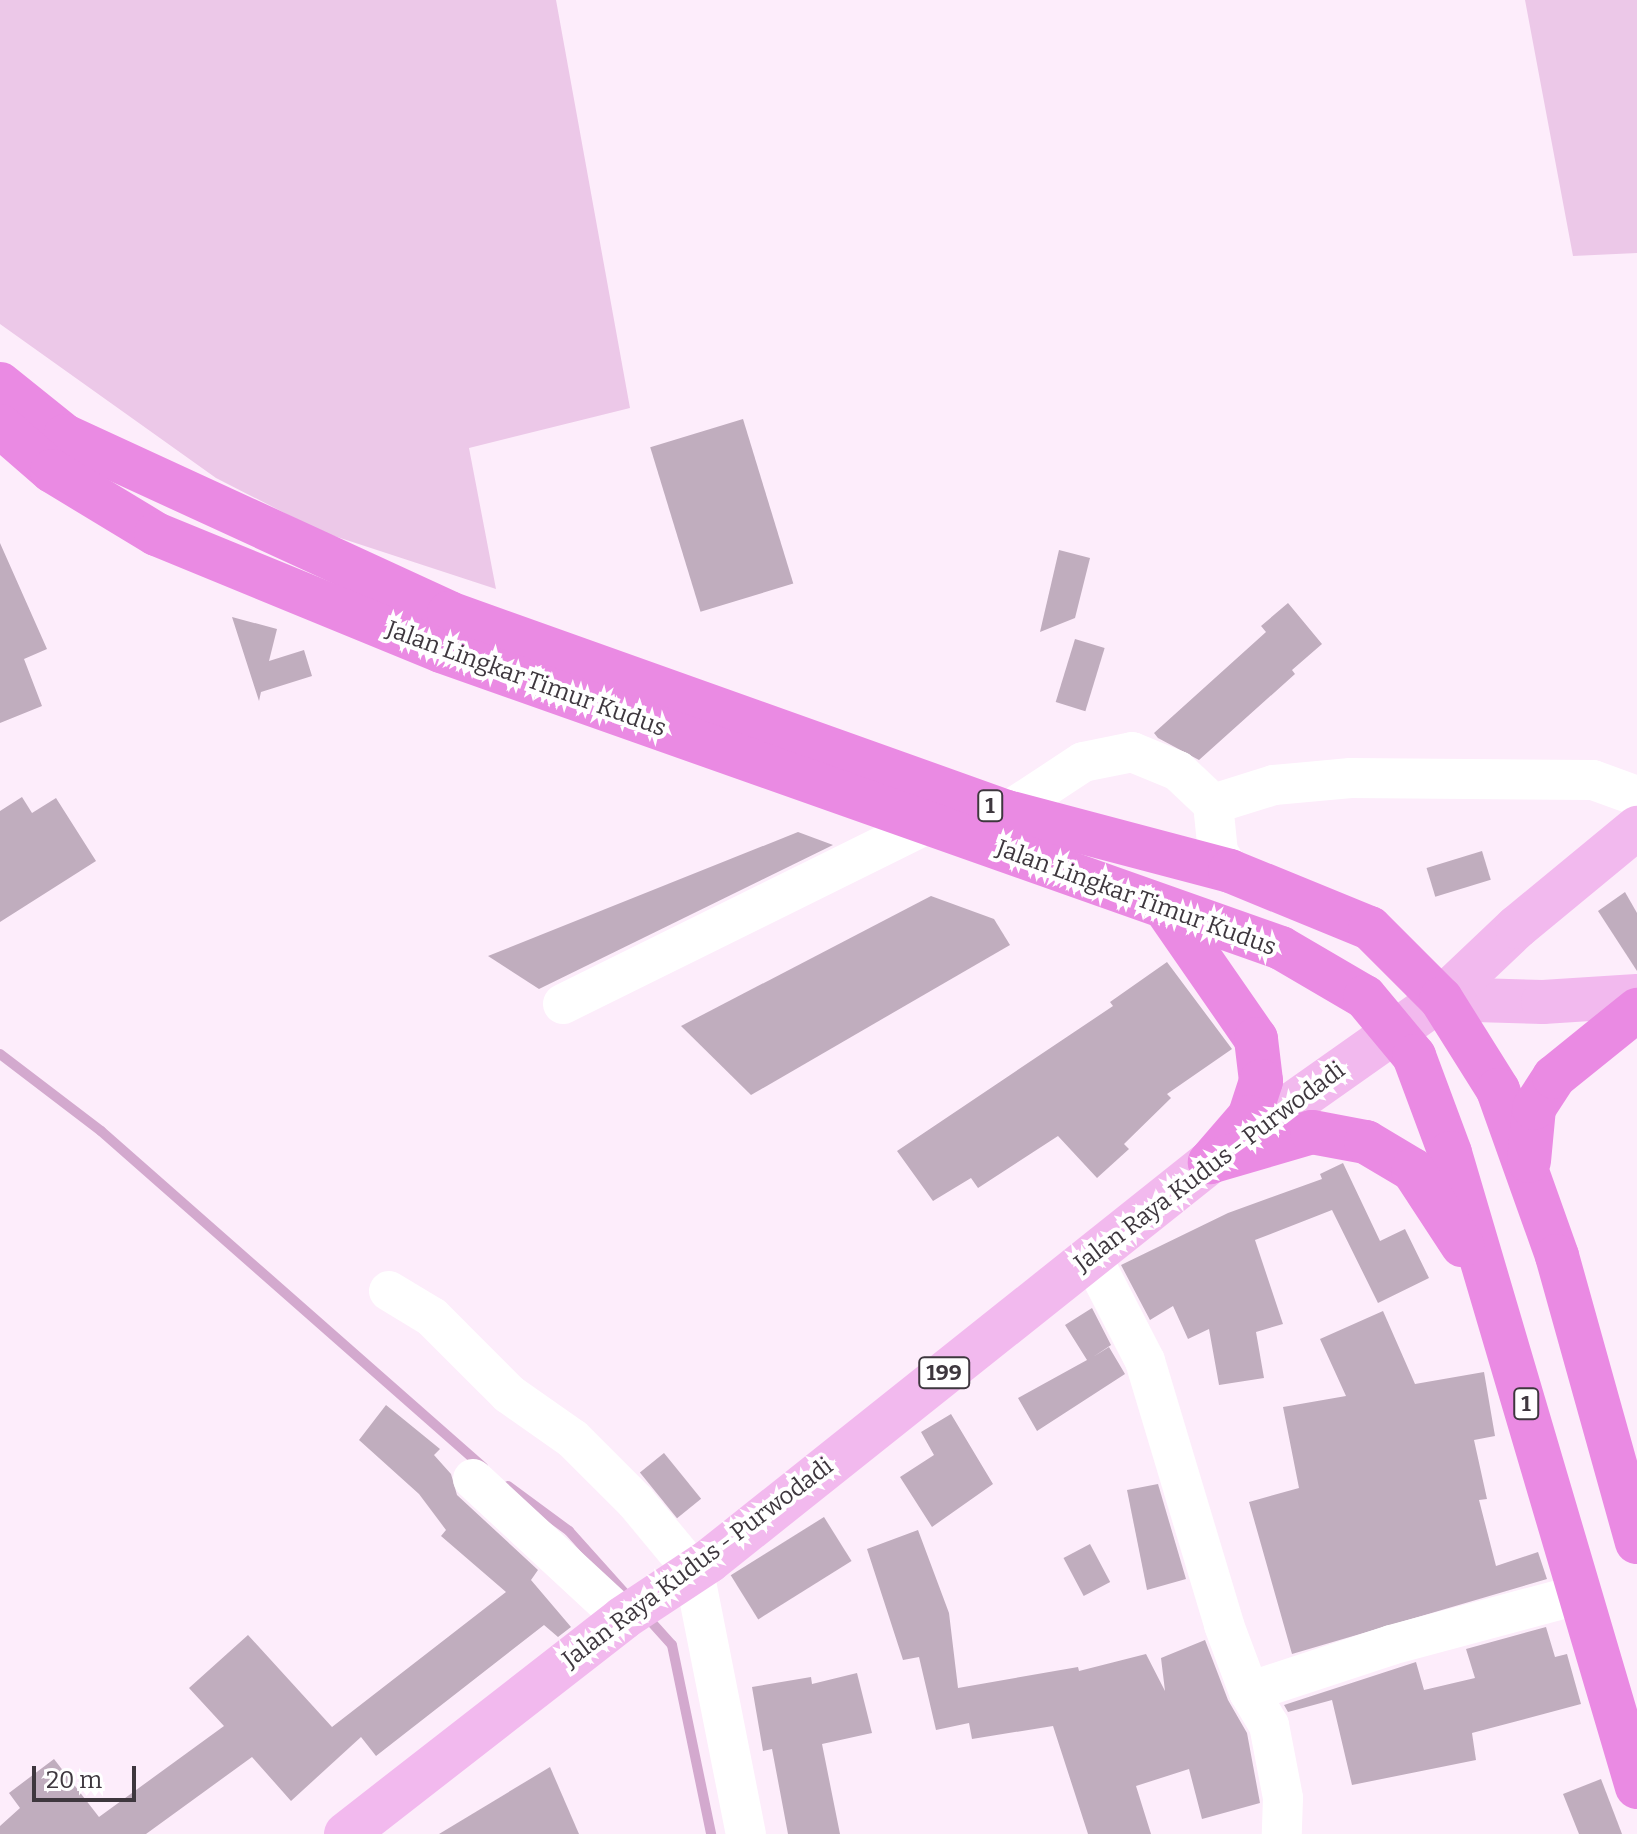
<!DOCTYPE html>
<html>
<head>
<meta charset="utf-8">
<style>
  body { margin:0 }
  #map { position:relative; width:1637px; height:1834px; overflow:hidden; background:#fdedfb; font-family:Bitter,serif }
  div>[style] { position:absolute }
  .green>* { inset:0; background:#ecc8e8 }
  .stream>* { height:10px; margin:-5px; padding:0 5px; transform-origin:5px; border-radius:5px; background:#d3a9ce }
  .building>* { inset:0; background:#c0adbe; transform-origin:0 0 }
  .minor>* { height:40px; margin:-20px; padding:0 20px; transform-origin:20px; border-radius:20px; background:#fff }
  .major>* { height:44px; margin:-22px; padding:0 22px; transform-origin:22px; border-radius:22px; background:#f2b9ee }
  .highway>* { height:44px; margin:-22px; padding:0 22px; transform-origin:22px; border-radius:22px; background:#ea8ae3 }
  span { translate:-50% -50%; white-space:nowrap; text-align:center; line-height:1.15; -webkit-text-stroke:8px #fff; paint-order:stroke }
  .shield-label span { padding:2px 6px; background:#fff; border:2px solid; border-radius:6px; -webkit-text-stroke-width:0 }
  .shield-label { font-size:22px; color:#3e373e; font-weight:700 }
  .street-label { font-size:24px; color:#3e373e }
  .scale { position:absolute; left:32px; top:1766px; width:104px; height:36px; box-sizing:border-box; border:4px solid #3e373e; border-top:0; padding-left:10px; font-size:24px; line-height:28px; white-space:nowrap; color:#3e373e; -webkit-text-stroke:6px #fff; paint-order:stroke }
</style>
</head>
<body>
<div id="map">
  <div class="green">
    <i style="clip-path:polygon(0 0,556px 0,630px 408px,469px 448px,496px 589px,322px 532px,216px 478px,0 324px)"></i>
    <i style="clip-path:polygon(1525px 0,1637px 0,1637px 253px,1573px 256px)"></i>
  </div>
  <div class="stream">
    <i style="left:0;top:1054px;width:127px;rotate:37.3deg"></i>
    <i style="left:101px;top:1131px;width:509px;rotate:41.33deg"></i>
    <i style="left:508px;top:1486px;width:76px;rotate:36.4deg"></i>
    <i style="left:569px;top:1531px;width:93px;rotate:48.1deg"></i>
    <i style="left:645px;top:1615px;width:40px;rotate:48deg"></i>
    <i style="left:672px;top:1645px;width:193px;rotate:78.3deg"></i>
  </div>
  <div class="building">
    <i style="left:743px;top:419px;width:172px;height:97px;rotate:73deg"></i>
    <i style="clip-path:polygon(0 543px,47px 649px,24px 659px,42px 706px,0 723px)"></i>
    <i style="clip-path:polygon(1059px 550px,1090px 558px,1075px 618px,1040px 632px)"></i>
    <i style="clip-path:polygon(1288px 603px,1322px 644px,1292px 670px,1295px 674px,1199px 760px,1158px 738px,1154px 733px,1266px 632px,1261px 626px)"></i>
    <i style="clip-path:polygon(232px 617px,277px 629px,269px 661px,304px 650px,312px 676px,261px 692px,259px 701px)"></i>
    <i style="left:1075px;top:639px;width:31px;height:66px;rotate:17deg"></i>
    <i style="clip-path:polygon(22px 797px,32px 813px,56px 798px,96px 861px,0 922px,0 811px)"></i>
    <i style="clip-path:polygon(798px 832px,833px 845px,539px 989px,488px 956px)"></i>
    <i style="left:1482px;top:851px;width:30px;height:58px;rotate:73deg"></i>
    <i style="clip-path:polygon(1625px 892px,1637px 913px,1637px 971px,1598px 911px)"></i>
    <i style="clip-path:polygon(931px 896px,994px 919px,1010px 945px,751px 1095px,681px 1026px)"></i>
    <i style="clip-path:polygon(1167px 962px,1232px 1049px,1167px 1094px,1171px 1098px,1124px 1144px,1129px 1149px,1097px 1178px,1058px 1136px,978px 1188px,971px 1178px,933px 1201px,897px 1151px,1113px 1006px,1110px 1002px)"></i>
    <i style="clip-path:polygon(1343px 1163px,1380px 1241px,1405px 1229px,1429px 1278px,1378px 1303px,1332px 1210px,1255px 1240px,1283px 1324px,1256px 1332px,1264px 1378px,1219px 1385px,1209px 1329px,1188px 1339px,1173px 1306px,1150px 1320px,1121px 1265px,1228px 1213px,1322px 1179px,1320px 1174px)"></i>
    <i style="clip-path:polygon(1092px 1308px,1111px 1345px,1093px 1357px,1109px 1347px,1125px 1374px,1037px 1431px,1018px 1398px,1087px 1360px,1065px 1325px)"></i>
    <i style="clip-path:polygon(1383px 1311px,1415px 1384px,1484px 1372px,1495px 1436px,1474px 1440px,1487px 1499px,1479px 1500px,1496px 1566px,1538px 1552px,1547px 1579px,1292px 1654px,1249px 1502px,1299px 1488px,1283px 1407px,1346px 1396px,1320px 1339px)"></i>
    <i style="clip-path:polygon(386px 1405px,440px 1449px,434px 1455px,451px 1474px,457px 1495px,538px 1570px,531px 1580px,571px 1627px,558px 1637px,544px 1625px,376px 1756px,361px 1737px,291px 1801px,252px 1757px,146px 1834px,0 1834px,0 1826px,20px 1808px,9px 1793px,54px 1759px,99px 1817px,224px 1726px,189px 1688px,248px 1635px,332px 1727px,506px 1592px,441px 1536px,446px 1530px,419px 1494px,359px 1440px)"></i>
    <i style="clip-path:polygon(951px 1414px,993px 1484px,932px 1527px,900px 1477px,934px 1455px,921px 1432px)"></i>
    <i style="left:664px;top:1453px;width:59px;height:31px;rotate:51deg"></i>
    <i style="clip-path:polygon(1158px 1484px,1186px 1579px,1147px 1590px,1127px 1490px)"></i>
    <i style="left:824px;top:1517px;width:52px;height:110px;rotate:58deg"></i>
    <i style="clip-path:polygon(918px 1530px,949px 1613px,958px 1688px,1078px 1667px,1079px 1671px,1146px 1654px,1165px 1691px,1161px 1658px,1205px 1640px,1228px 1700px,1247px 1733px,1260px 1803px,1202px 1819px,1189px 1769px,1136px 1786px,1151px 1834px,1088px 1834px,1053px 1726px,972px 1739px,969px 1723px,936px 1730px,919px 1657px,903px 1660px,867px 1549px)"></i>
    <i style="left:1090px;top:1544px;width:43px;height:30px;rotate:62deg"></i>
    <i style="clip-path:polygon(1546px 1627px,1555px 1657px,1567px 1654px,1581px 1704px,1472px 1733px,1476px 1760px,1352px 1785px,1332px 1700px,1288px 1712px,1284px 1705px,1416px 1662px,1424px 1690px,1475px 1678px,1466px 1649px)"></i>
    <i style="clip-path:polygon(857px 1673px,872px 1733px,822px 1744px,840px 1834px,788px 1834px,772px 1749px,763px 1751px,752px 1687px,811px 1677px,812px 1684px)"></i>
    <i style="clip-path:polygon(550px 1767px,579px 1834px,439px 1834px)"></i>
    <i style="clip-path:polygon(1601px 1779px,1622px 1834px,1579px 1834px,1563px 1794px)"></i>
  </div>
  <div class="minor">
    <i style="left:1213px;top:804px;width:64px;rotate:-17.3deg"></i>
    <i style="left:1274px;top:785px;width:77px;rotate:-5.2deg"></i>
    <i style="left:1351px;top:778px;width:242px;rotate:0.5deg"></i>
    <i style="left:1593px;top:780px;width:47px;rotate:20deg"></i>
    <i style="left:1007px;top:812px;width:91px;rotate:-33.3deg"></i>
    <i style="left:1083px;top:762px;width:50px;rotate:-11.5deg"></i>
    <i style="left:1132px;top:752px;width:50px;rotate:22.4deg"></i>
    <i style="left:1178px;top:771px;width:48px;rotate:43.3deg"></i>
    <i style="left:1213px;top:804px;width:48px;rotate:84.1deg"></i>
    <i style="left:1218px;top:852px;width:22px;rotate:58deg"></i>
    <i style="left:563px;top:1004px;width:407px;rotate:-26.3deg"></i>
    <i style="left:1091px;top:1256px;width:118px;rotate:62.8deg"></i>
    <i style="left:1145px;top:1361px;width:276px;rotate:73.3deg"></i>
    <i style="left:1224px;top:1625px;width:72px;rotate:69.5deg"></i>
    <i style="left:1249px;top:1692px;width:39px;rotate:59deg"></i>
    <i style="left:1269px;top:1725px;width:74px;rotate:79.1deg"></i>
    <i style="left:1283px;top:1798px;width:36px;rotate:92deg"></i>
    <i style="left:389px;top:1291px;width:50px;rotate:31.2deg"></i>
    <i style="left:432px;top:1317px;width:109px;rotate:45deg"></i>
    <i style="left:509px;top:1394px;width:78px;rotate:35.1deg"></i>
    <i style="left:573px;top:1439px;width:89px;rotate:45deg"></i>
    <i style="left:636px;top:1502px;width:91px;rotate:50.4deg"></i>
    <i style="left:694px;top:1572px;width:267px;rotate:78.8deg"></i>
    <i style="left:473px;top:1479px;width:205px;rotate:42.8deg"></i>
    <i style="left:1249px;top:1692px;width:150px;rotate:-18.3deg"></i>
    <i style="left:1391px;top:1645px;width:197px;rotate:-15deg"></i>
  </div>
  <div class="major">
    <i style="left:1441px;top:999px;width:102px;rotate:1.7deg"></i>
    <i style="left:1543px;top:1002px;width:94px;rotate:-3.7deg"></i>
    <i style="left:346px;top:1834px;width:351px;rotate:-37.9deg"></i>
    <i style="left:623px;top:1618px;width:103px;rotate:-33.5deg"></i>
    <i style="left:709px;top:1561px;width:640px;rotate:-38.53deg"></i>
    <i style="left:1210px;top:1162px;width:283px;rotate:-35.2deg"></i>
    <i style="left:1441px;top:999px;width:105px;rotate:-43.5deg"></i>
    <i style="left:1517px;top:927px;width:156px;rotate:-39.5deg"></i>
  </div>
  <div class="highway">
    <i style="left:0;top:384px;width:83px;rotate:38.7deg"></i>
    <i style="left:65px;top:436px;width:423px;rotate:24.7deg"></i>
    <i style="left:449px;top:613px;width:592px;rotate:19.63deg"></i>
    <i style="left:1007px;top:812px;width:231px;rotate:14.8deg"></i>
    <i style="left:1230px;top:871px;width:151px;rotate:22.2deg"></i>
    <i style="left:1370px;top:928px;width:100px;rotate:45deg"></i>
    <i style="left:1441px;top:999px;width:107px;rotate:57.9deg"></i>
    <i style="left:1498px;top:1090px;width:176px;rotate:70.4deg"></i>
    <i style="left:1557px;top:1256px;width:297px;rotate:74.4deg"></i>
    <i style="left:0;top:426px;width:69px;rotate:40.9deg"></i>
    <i style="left:52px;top:471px;width:122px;rotate:31.2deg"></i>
    <i style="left:156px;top:534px;width:308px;rotate:22.3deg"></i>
    <i style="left:441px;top:651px;width:891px;rotate:19.47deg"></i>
    <i style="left:1281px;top:948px;width:97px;rotate:30.3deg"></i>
    <i style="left:1365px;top:997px;width:77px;rotate:50.3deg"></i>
    <i style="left:1414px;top:1056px;width:103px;rotate:69.6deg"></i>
    <i style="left:1450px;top:1153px;width:661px;rotate:73.57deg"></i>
    <i style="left:1166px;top:909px;width:158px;rotate:55.3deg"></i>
    <i style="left:1256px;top:1039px;width:42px;rotate:83.2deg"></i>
    <i style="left:1261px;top:1081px;width:38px;rotate:108deg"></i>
    <i style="left:1249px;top:1117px;width:60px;rotate:130.9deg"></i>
    <i style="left:1529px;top:1161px;width:53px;rotate:-84.6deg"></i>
    <i style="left:1534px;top:1108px;width:37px;rotate:-57deg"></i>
    <i style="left:1554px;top:1077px;width:107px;rotate:-38.9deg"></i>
    <i style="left:1210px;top:1162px;width:106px;rotate:-16.4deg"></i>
    <i style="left:1312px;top:1132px;width:55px;rotate:10.5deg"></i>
    <i style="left:1366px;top:1142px;width:55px;rotate:30.8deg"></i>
    <i style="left:1413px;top:1170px;width:90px;rotate:56.8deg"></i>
  </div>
  <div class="shield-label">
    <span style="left:990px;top:806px">1</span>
    <span style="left:944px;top:1373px">199</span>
    <span style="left:1526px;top:1404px">1</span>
  </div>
  <div class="street-label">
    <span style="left:526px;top:679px;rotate:20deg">Jalan Lingkar Timur Kudus</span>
    <span style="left:1136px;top:898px;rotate:20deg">Jalan Lingkar Timur Kudus</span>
    <span style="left:1210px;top:1167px;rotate:-37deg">Jalan Raya Kudus - Purwodadi</span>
    <span style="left:698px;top:1563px;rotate:-37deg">Jalan Raya Kudus - Purwodadi</span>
  </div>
  <div class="scale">20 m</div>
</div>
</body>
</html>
